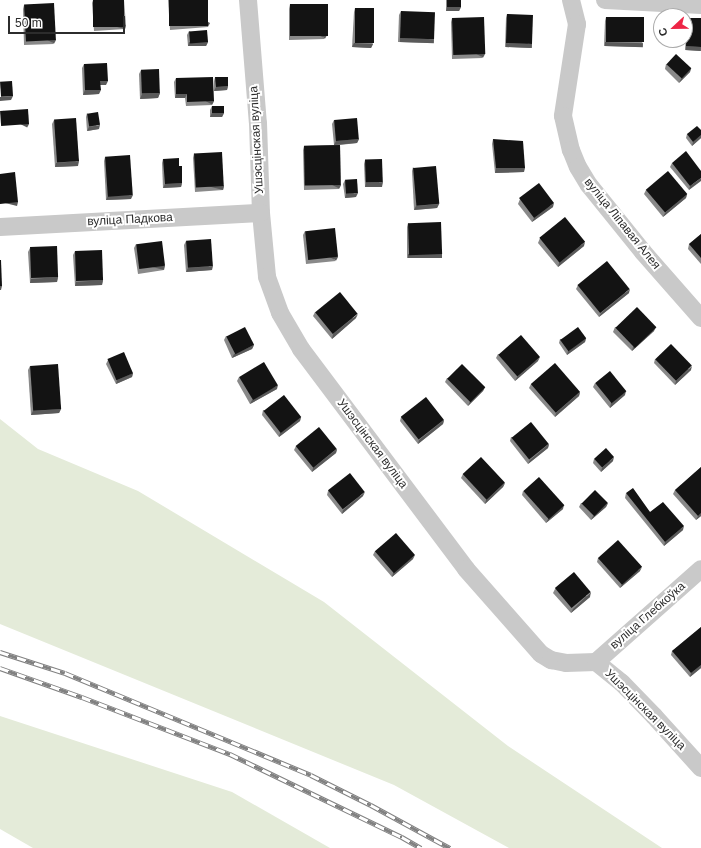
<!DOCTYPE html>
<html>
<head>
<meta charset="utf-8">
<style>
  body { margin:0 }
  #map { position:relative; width:701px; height:848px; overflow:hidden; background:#fff; font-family:Arial,sans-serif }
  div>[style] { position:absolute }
  .green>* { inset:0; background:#e4ebd9 }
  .street>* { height:18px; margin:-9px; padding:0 9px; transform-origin:9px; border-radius:9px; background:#c9c9c9 }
  .rail>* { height:4.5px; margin-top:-2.25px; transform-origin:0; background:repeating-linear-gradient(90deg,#fff 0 9px,#818181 0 18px); box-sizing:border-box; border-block:1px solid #818181 }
  .wall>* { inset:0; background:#898989 }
  .shaded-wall>* { inset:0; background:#5a5a5a; transform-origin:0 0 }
  .building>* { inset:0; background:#131313; transform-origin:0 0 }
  span { translate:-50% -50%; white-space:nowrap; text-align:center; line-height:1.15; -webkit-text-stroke:4px #fff; paint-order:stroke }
  .street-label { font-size:12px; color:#2c2c2c }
  .north { position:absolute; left:653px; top:8px; width:40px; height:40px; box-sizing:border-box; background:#fff; border:1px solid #ababab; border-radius:50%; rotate:248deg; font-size:11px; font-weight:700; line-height:16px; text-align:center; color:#2c2c2c }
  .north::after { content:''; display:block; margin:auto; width:14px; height:18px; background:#ed2546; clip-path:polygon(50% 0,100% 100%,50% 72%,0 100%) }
  .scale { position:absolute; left:8px; top:16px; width:117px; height:18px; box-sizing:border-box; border:2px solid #2c2c2c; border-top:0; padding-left:5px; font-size:12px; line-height:14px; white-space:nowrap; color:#2c2c2c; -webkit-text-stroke:3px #fff; paint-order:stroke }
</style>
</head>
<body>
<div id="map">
  <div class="green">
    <i style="clip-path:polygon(0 419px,38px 449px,138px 491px,324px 602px,508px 746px,662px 848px,509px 848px,394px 785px,0 624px)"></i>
    <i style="clip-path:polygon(0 716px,232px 792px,330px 848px,33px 848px,0 829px)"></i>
  </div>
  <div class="street">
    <i style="left:248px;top:0;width:123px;rotate:85.4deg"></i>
    <i style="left:258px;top:123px;width:90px;rotate:88.1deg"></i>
    <i style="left:261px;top:213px;width:64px;rotate:84.6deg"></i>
    <i style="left:267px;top:277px;width:38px;rotate:70deg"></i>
    <i style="left:280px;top:313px;width:42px;rotate:59.7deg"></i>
    <i style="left:301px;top:349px;width:275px;rotate:53.1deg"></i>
    <i style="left:466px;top:569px;width:113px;rotate:48.6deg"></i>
    <i style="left:541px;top:654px;width:12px;rotate:31deg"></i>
    <i style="left:551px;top:660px;width:15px;rotate:11deg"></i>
    <i style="left:566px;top:663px;width:30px;rotate:-2deg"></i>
    <i style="left:596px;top:662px;width:33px;rotate:39deg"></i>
    <i style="left:622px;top:683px;width:46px;rotate:45.9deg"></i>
    <i style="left:654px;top:716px;width:70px;rotate:47.9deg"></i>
    <i style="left:571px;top:0;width:25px;rotate:76deg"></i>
    <i style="left:577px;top:24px;width:93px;rotate:98.7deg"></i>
    <i style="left:563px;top:116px;width:35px;rotate:77deg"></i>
    <i style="left:571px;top:150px;width:18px;rotate:68deg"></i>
    <i style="left:578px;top:167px;width:21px;rotate:59deg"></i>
    <i style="left:589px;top:185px;width:86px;rotate:51.1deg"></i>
    <i style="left:643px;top:252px;width:88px;rotate:48.7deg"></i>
    <i style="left:605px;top:0;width:96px;rotate:3deg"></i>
    <i style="left:0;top:227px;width:261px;rotate:-3.1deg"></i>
    <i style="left:596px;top:662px;width:140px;rotate:-41.5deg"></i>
  </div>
  <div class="rail">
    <i style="left:0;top:652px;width:68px;rotate:17.9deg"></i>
    <i style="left:65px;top:673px;width:266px;rotate:22.5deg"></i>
    <i style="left:311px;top:775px;width:67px;rotate:26.6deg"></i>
    <i style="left:371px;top:805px;width:90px;rotate:28.6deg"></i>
    <i style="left:0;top:668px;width:87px;rotate:19.5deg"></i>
    <i style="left:82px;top:697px;width:159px;rotate:21.1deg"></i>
    <i style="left:230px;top:754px;width:191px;rotate:25.8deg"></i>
    <i style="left:402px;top:837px;width:22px;rotate:30deg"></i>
  </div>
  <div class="wall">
    <i style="clip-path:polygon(93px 0,124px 0,126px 25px,125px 29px,94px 31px,92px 3px)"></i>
    <i style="clip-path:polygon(168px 0,208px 0,208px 27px,170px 30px)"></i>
    <i style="clip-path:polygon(446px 0,461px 0,461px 7px,459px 11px,446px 11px)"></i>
    <i style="clip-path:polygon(290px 4px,325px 39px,289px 40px,289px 9px)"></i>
    <i style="clip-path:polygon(24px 5px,54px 44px,24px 45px,23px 9px)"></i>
    <i style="clip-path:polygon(355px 8px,373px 44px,371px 48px,352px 47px,354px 12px)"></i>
    <i style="clip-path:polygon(401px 11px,432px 43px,398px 42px,399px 15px)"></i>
    <i style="clip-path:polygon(507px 14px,531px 48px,505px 47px,506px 18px)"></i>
    <i style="clip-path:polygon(606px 17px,643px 43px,641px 47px,604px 46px,605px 21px)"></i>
    <i style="clip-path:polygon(452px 18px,483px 58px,452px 59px,451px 22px)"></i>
    <i style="clip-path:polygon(688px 18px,701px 18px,701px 51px,685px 50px,687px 22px)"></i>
    <i style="clip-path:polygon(189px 31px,208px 42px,206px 46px,188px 46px,187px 35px)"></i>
    <i style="clip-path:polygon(84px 64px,106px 85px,100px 85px,99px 94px,83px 95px,82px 68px)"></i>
    <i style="clip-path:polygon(666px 64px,691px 68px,690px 72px,679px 83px,665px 69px)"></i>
    <i style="clip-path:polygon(141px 70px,160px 93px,158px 98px,140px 99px,139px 74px)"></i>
    <i style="clip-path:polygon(215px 77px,228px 86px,227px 90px,214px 91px,214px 81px)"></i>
    <i style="clip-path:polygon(176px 78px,214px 101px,212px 105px,186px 106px,185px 98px,175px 98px,174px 82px)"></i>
    <i style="clip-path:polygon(212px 106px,224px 113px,222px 117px,210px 117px,210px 110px)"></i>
    <i style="clip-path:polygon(87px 113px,99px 129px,87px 131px,86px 117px)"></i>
    <i style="clip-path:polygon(54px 120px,78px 166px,55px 167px,52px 124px)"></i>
    <i style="clip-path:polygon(334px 120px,359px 139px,357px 143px,340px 145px,341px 185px,339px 189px,304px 190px,303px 150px,304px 146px,334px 145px,332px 124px)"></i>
    <i style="clip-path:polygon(701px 130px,701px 138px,692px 146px,686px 138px,687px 134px)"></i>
    <i style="clip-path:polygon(493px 139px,524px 172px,495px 173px,492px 144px)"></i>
    <i style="clip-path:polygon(194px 153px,224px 186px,223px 190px,195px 192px,193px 158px)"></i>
    <i style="clip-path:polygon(105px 157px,131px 199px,106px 200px,104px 161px)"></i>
    <i style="clip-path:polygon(163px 159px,179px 166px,182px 183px,181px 187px,163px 188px,162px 163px)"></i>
    <i style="clip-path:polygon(365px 160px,382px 187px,365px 187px,364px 164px)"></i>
    <i style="clip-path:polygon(672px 163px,701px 171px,689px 190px,670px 167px)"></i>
    <i style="clip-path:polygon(413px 167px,439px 204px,437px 208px,414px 210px,412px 171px)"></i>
    <i style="clip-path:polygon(345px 180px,356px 197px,345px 198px,343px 184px)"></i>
    <i style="clip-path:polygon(646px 190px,687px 194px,686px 198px,663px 217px,644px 194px)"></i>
    <i style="clip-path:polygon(520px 199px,553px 207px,532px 222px,518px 204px)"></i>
    <i style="clip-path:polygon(408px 223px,440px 258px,407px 258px,407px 227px)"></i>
    <i style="clip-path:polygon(305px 231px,336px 261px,306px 264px,303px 235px)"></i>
    <i style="clip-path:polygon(701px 234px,701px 264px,688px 249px,689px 244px)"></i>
    <i style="clip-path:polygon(540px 238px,584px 246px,558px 267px,538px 243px)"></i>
    <i style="clip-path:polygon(186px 241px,212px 270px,186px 272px,184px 245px)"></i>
    <i style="clip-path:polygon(136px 244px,164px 270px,138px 274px,134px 248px)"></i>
    <i style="clip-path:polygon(30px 248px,58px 277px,57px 282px,30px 283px,28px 252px)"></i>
    <i style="clip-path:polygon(75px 251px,103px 280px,102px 285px,75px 286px,73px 255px)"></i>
    <i style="clip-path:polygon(578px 285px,629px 293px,599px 317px,576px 289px)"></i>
    <i style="clip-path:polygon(315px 312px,356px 318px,332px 339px,313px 316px)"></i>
    <i style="clip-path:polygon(615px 327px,654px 331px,632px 351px,613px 332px)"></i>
    <i style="clip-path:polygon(226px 336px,254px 345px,252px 349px,232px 358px,224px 340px)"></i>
    <i style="clip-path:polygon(586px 338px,585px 342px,567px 355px,559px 343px,560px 339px)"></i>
    <i style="clip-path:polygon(498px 354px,538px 361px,515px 381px,496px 358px)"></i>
    <i style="clip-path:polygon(655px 359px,691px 370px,675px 385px,654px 363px)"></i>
    <i style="clip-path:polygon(108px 360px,133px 373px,132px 377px,116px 384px,106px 364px)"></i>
    <i style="clip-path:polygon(30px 366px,61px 409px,59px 413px,31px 415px,28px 370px)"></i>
    <i style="clip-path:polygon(239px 377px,277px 389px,250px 404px,237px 381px)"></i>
    <i style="clip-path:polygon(447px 378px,485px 387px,483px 391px,468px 406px,445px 382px)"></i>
    <i style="clip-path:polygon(595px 383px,625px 395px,610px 408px,593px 387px)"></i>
    <i style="clip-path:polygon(531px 384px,580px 392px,579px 396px,555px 417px,529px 388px)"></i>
    <i style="clip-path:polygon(263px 410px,301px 417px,300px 421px,279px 437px,262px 415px)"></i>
    <i style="clip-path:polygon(401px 417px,444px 420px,443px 424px,418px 444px,400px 421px)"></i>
    <i style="clip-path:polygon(511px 437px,549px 444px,548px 448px,528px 464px,510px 441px)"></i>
    <i style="clip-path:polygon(296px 446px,337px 449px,336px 453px,312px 472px,294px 450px)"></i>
    <i style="clip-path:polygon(594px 459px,613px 461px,601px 472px,593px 463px)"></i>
    <i style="clip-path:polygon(701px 467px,701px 516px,696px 520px,673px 494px,675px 490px)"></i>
    <i style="clip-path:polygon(463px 474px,505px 483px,503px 487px,485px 504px,461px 478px)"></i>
    <i style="clip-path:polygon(328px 491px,363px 496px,342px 514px,327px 495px)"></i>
    <i style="clip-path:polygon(523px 491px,563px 509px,546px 523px,522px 495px)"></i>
    <i style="clip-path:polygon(626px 493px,650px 512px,683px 530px,664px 546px,625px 498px)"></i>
    <i style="clip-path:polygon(581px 503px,608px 503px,606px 507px,591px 520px,579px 507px)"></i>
    <i style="clip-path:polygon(375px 551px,413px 559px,392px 577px,373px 555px)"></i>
    <i style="clip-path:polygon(598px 558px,640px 571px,620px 588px,597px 562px)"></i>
    <i style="clip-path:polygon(555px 589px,590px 597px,571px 613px,553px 593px)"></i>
    <i style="clip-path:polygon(701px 627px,701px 668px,690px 677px,671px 655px,672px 651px)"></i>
  </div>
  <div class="shaded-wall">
    <i style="clip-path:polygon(447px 7px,461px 7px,459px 11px,446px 11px)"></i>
    <i style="left:210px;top:23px;width:4px;height:39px;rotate:117deg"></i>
    <i style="left:126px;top:25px;width:4px;height:31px;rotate:104deg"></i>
    <i style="left:327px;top:35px;width:4px;height:37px;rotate:117deg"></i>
    <i style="left:400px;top:38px;width:34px;height:4px;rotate:2deg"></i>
    <i style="left:56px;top:40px;width:4px;height:30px;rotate:117deg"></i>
    <i style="clip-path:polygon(189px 42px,208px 42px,206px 46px,188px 46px)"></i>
    <i style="left:605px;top:42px;width:38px;height:4px;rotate:2deg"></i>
    <i style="clip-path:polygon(354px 43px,373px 44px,371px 48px,352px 47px)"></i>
    <i style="left:506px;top:43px;width:26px;height:4px;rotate:2deg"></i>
    <i style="left:686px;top:46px;width:15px;height:4px;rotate:4deg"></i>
    <i style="left:485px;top:54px;width:4px;height:31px;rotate:117deg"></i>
    <i style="clip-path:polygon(691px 68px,690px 72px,679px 83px,681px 79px)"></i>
    <i style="clip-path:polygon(100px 81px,108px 81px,106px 85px,99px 85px)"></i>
    <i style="clip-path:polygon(228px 86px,227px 90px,214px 91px,216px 87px)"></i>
    <i style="clip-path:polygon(85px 90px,101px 90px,99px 94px,83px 95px)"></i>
    <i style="clip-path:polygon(160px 93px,158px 98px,140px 99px,142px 94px)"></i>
    <i style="clip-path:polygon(176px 94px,187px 94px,185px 98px,175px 98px)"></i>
    <i style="clip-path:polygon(13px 96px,11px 100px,0 101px,0 97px)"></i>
    <i style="left:214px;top:101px;width:4px;height:27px;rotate:117deg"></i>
    <i style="clip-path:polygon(212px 113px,224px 113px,222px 117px,210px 117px)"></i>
    <i style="left:29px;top:124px;width:4px;height:29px;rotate:117deg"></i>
    <i style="clip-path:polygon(100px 125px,99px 129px,87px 131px,89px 127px)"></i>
    <i style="clip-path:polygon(701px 135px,701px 138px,692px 146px,693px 142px)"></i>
    <i style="clip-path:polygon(359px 139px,357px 143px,334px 145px,336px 141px)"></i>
    <i style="clip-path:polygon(79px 161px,78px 166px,55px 167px,56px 163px)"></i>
    <i style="clip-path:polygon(496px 168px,525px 168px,524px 172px,495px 173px)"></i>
    <i style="clip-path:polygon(701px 178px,701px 181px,689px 190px,690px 186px)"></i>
    <i style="clip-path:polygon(383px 182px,382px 187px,365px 187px,366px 183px)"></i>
    <i style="clip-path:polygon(182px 183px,181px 187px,163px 188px,165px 184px)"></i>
    <i style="left:341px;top:185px;width:4px;height:36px;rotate:117deg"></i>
    <i style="left:224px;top:186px;width:4px;height:27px;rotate:104deg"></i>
    <i style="clip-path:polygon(358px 193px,356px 197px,345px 198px,346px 194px)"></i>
    <i style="clip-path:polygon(687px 194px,686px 198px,663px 217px,665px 213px)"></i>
    <i style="clip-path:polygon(133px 195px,131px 199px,106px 200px,108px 196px)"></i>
    <i style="left:18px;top:202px;width:4px;height:18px;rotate:104deg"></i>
    <i style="clip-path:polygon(554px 203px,553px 207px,532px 222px,534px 218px)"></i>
    <i style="clip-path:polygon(439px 204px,437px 208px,414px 210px,416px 206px)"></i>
    <i style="clip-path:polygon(585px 242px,584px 246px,558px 267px,559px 263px)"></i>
    <i style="left:408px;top:254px;width:34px;height:4px"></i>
    <i style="left:338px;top:257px;width:4px;height:31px;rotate:117deg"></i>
    <i style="left:165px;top:266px;width:4px;height:26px;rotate:104deg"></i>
    <i style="clip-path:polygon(213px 266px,212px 270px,186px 272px,188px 268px)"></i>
    <i style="clip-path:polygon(58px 277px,57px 282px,30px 283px,31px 279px)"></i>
    <i style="clip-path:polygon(103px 280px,102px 285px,75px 286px,76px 282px)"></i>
    <i style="clip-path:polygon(0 286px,2px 286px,1px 290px,0 290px)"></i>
    <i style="clip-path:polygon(630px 289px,629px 293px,599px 317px,601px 313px)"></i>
    <i style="clip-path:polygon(358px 314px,356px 318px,332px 339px,333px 334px)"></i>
    <i style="clip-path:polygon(656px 327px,654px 331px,632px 351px,633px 347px)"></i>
    <i style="clip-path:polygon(586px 338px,585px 342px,567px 355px,568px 351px)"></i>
    <i style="clip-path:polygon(254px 345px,252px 349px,232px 358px,234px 354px)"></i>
    <i style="clip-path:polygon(540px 357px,538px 361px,515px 381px,517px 377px)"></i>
    <i style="clip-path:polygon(692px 366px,691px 370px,675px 385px,676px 381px)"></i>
    <i style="clip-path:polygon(133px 373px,132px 377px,116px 384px,117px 380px)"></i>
    <i style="clip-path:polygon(278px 385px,277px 389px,250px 404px,252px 400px)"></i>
    <i style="clip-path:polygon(485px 387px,483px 391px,468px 406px,470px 401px)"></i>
    <i style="clip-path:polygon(626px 391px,625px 395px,610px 408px,611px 403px)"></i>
    <i style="clip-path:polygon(580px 392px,579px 396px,555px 417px,556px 413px)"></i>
    <i style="clip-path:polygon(61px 409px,59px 413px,31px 415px,33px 411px)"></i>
    <i style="clip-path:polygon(301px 417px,300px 421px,279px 437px,280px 433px)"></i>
    <i style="clip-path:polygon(444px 420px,443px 424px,418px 444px,419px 440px)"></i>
    <i style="clip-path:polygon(549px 444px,548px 448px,528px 464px,530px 460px)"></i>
    <i style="clip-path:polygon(337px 449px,336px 453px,312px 472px,313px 468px)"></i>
    <i style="clip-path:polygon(614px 457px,613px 461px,601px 472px,602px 468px)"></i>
    <i style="clip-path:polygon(505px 483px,503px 487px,485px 504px,486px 500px)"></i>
    <i style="clip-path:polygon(365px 492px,363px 496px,342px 514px,343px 510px)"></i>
    <i style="clip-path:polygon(608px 503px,606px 507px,591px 520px,593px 516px)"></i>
    <i style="clip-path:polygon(564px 505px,563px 509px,546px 523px,548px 519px)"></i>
    <i style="clip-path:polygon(701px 513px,701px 516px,696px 520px,698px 516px)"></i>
    <i style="clip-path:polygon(684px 526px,683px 530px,664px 546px,665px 542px)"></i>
    <i style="clip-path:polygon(415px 555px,413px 559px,392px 577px,393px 573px)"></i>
    <i style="clip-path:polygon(642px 567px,640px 571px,620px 588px,622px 584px)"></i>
    <i style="clip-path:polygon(591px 592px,590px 597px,571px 613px,573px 609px)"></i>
    <i style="clip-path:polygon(701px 665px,701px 668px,690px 677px,691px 673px)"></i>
  </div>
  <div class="building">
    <i style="left:93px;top:0;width:31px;height:27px"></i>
    <i style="left:169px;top:0;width:39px;height:26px"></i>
    <i style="left:447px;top:0;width:14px;height:7px"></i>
    <i style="left:54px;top:3px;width:37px;height:30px;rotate:87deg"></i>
    <i style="left:290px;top:4px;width:38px;height:32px"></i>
    <i style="left:355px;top:8px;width:19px;height:35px"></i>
    <i style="left:401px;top:11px;width:34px;height:27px;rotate:2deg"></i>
    <i style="left:507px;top:14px;width:26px;height:29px;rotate:2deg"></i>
    <i style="left:484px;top:17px;width:37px;height:32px;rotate:88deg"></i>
    <i style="left:606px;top:17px;width:38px;height:25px"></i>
    <i style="clip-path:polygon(688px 18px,701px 18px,701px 47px,686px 46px)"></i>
    <i style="left:207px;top:30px;width:12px;height:18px;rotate:85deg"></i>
    <i style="left:676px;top:54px;width:21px;height:14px;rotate:43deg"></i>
    <i style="clip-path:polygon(107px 63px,108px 81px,100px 81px,101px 90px,85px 90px,84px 64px)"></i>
    <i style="left:159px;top:69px;width:24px;height:18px;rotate:88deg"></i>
    <i style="clip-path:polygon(213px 77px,214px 101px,187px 102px,187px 94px,176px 94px,176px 78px)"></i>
    <i style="clip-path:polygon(215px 77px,228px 77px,228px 86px,216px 87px)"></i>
    <i style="left:12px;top:81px;width:15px;height:12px;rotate:86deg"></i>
    <i style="left:212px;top:106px;width:12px;height:7px"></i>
    <i style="left:28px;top:109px;width:15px;height:28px;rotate:86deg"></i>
    <i style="left:98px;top:112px;width:13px;height:11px;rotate:81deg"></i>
    <i style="left:76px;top:118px;width:43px;height:22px;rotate:86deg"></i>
    <i style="left:357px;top:118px;width:21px;height:23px;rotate:85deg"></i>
    <i style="clip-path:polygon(697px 126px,701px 130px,701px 135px,693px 142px,687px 134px)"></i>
    <i style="clip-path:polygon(493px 139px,523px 141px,525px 168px,496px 168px)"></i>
    <i style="left:340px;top:145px;width:40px;height:36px;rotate:89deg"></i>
    <i style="clip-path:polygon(686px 151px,701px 171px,701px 178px,690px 186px,672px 163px)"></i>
    <i style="left:222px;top:152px;width:34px;height:28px;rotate:87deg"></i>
    <i style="left:130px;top:155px;width:40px;height:25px;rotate:86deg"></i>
    <i style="clip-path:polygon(179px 158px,179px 166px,182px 166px,182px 183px,165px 184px,163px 159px)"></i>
    <i style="left:382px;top:159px;width:23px;height:17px;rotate:88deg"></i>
    <i style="left:436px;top:166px;width:38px;height:23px;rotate:85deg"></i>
    <i style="left:668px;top:171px;width:30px;height:29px;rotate:50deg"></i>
    <i style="clip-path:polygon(15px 172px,18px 202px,0 204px,0 174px)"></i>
    <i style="left:357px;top:179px;width:14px;height:12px;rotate:86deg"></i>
    <i style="left:539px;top:183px;width:25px;height:25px;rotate:53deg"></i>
    <i style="left:565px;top:217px;width:32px;height:33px;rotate:51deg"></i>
    <i style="left:441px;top:222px;width:32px;height:33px;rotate:88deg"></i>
    <i style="left:335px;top:228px;width:29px;height:30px;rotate:84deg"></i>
    <i style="clip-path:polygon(701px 234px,701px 258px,689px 244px)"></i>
    <i style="left:211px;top:239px;width:27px;height:25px;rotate:86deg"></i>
    <i style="left:162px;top:241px;width:25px;height:26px;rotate:83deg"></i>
    <i style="left:57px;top:246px;width:31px;height:27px;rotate:88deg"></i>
    <i style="left:102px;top:250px;width:30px;height:27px;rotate:88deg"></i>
    <i style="clip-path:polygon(0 260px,1px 260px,2px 286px,0 286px)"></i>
    <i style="left:607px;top:261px;width:36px;height:38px;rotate:51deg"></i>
    <i style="left:340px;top:292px;width:28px;height:32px;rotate:51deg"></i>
    <i style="left:637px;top:307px;width:28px;height:30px;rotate:46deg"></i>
    <i style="left:245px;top:327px;width:20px;height:21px;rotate:63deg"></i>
    <i style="left:578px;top:327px;width:14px;height:22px;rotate:54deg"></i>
    <i style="left:521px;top:335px;width:29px;height:30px;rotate:49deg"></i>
    <i style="left:671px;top:344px;width:30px;height:22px;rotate:46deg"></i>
    <i style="left:124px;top:352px;width:23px;height:18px;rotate:67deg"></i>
    <i style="left:264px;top:362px;width:27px;height:29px;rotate:59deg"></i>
    <i style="left:555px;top:363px;width:38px;height:32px;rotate:49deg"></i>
    <i style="left:58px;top:364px;width:45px;height:28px;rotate:86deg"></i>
    <i style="left:462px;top:364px;width:33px;height:21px;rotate:45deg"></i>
    <i style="left:610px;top:371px;width:26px;height:19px;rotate:51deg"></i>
    <i style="left:284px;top:395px;width:28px;height:26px;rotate:52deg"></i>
    <i style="left:426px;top:397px;width:29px;height:32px;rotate:52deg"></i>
    <i style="left:531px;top:422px;width:28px;height:25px;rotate:51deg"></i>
    <i style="left:319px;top:427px;width:28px;height:30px;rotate:51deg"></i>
    <i style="left:606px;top:448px;width:12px;height:16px;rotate:48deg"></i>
    <i style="left:481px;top:457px;width:35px;height:25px;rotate:47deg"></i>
    <i style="clip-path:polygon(701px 467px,701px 513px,698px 516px,675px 490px)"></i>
    <i style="left:350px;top:473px;width:24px;height:28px;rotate:52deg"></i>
    <i style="left:539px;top:477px;width:38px;height:21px;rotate:48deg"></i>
    <i style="clip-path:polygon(633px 488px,650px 512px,663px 502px,684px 526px,665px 542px,626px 493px)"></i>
    <i style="left:595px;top:490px;width:18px;height:19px;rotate:45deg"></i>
    <i style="left:396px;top:533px;width:29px;height:28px;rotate:49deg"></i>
    <i style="left:618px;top:540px;width:36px;height:27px;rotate:48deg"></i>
    <i style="left:574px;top:572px;width:26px;height:25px;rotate:50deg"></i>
    <i style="clip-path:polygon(701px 627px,701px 665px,691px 673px,672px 651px)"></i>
  </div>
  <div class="street-label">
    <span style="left:257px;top:140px;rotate:-93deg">Ушэсцінская вуліца</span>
    <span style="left:130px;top:220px;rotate:-3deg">вуліца Падкова</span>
    <span style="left:622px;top:224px;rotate:51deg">вуліца Ліпавая Алея</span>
    <span style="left:372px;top:444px;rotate:53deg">Ушэсцінская вуліца</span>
    <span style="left:648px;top:616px;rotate:-41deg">вуліца Глебкоўка</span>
    <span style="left:645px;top:710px;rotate:45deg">Ушэсцінская вуліца</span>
  </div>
  <div class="north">С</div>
  <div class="scale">50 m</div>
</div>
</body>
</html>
